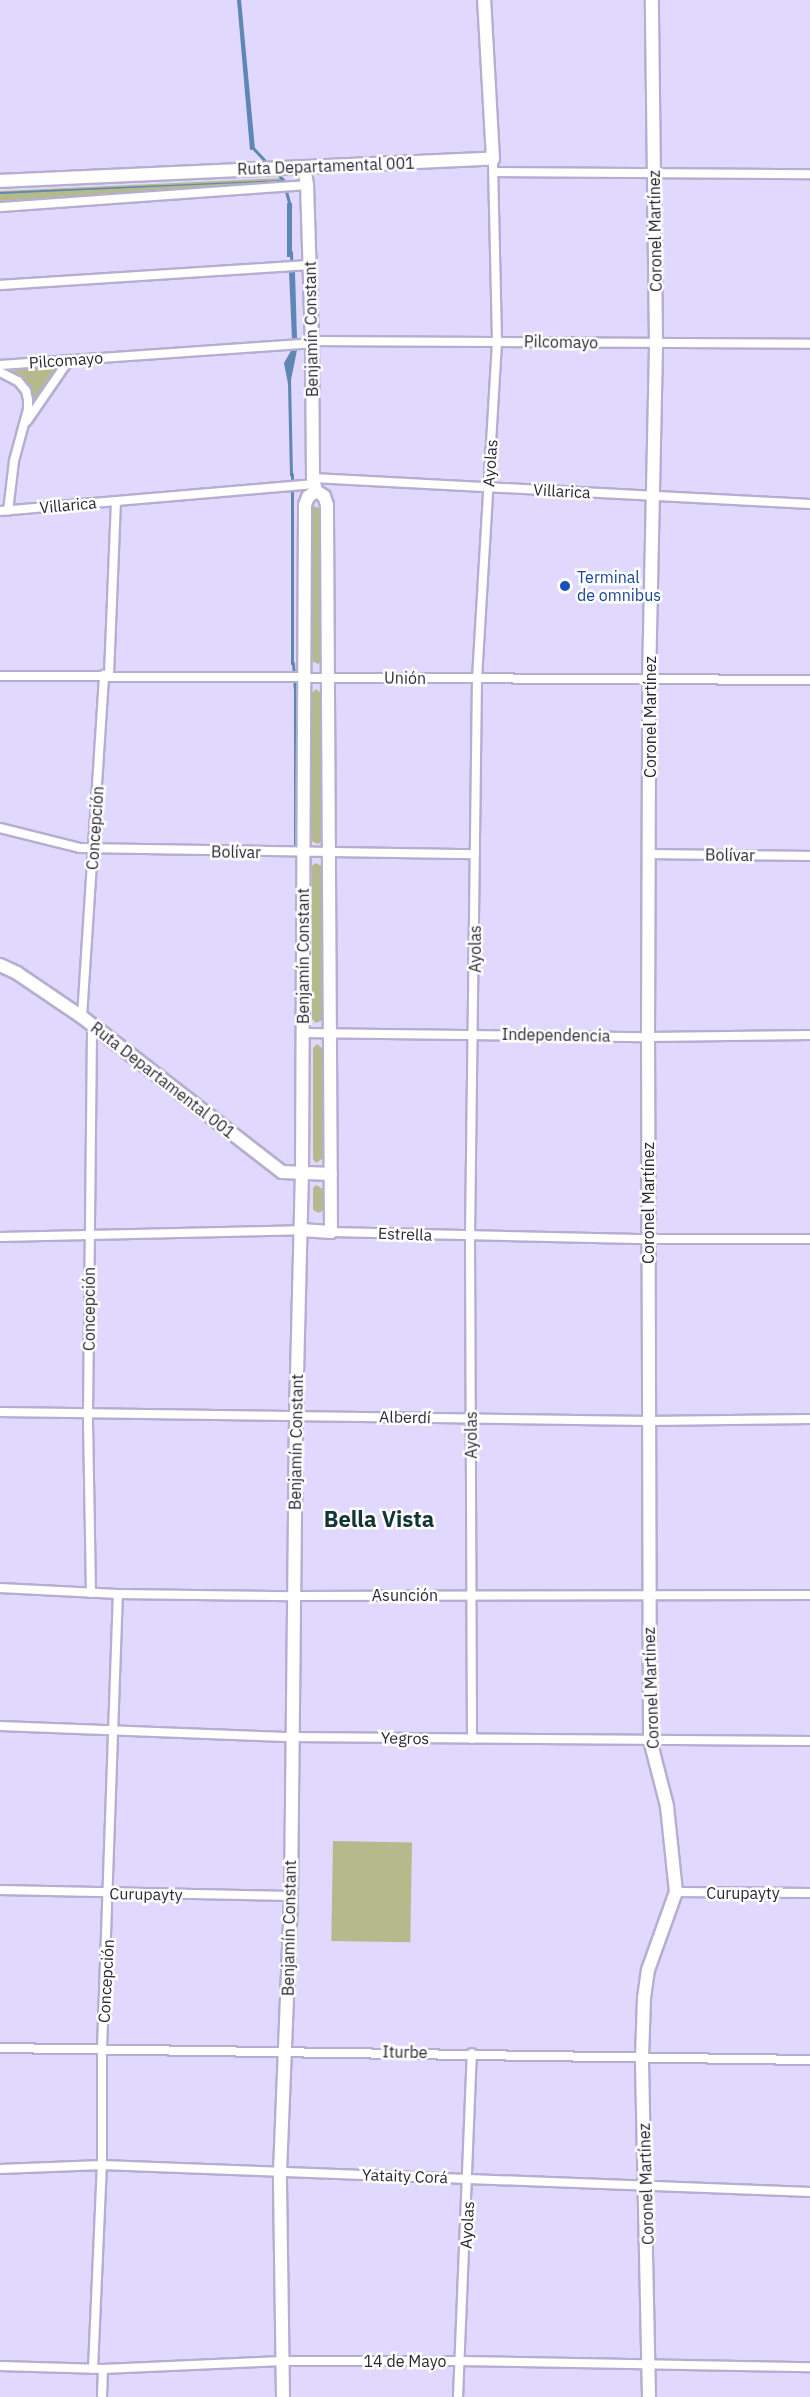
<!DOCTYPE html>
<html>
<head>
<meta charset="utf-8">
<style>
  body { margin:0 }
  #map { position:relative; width:810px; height:2397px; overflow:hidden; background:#e0d8fd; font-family:"IBM Plex Sans",sans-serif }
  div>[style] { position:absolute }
  .green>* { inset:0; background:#b5ba8c; transform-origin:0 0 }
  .water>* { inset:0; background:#5e87b4; transform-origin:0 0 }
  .stream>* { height:3px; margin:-1.5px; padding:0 1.5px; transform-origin:1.5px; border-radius:1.5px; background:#5e87b4 }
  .roads { filter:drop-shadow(2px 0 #b6aed1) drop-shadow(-2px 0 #b6aed1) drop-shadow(0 2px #b6aed1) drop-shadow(0 -2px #b6aed1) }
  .street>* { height:8px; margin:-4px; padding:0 4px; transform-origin:4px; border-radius:4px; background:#fff }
  .secondary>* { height:12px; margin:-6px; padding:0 6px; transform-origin:6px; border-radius:6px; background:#fff }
  .dots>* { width:16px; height:16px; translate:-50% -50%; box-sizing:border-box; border:3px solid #fff; border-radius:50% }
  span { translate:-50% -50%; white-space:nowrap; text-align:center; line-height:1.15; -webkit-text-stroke:5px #fff; paint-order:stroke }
  .street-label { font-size:16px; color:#2a2734 }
  .transit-label { font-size:16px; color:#164399 }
  .left { translate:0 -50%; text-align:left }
  .district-label { font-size:22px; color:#123535; font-weight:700 }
</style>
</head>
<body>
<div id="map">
  <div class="green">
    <i style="clip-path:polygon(284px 178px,286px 181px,284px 182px,0 201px,0 191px)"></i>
    <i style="clip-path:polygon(57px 366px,59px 367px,31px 408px,32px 396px,27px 384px,8px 371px)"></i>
    <i style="clip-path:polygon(314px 506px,321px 509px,321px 661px,318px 664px,312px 661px,311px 509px)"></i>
    <i style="clip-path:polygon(316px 689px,321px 693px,322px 841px,318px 844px,312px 841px,312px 693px)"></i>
    <i style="clip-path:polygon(315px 863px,322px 866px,322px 1020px,316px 1023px,312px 1019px,312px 866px)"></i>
    <i style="clip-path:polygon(317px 1044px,322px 1048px,322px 1159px,316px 1163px,313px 1159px,313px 1048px)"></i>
    <i style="clip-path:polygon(316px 1185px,323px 1189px,323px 1210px,319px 1213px,313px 1210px,313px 1188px)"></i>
    <i style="left:333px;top:1841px;width:79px;height:100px;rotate:1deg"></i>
  </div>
  <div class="water">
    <i style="clip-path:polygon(237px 0,241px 0,255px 149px,250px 150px)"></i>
    <i style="clip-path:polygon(284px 180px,284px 181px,0 194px,0 192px)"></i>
    <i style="left:287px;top:203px;width:5px;height:54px"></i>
    <i style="clip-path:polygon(289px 272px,295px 272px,297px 339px,292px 339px)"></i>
    <i style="clip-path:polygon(292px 349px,297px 350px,291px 380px,293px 477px,290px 476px,288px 384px,284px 363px)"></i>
    <i style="left:291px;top:497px;width:3px;height:168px"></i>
    <i style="left:294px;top:687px;width:2px;height:158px"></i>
  </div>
  <div class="stream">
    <i style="left:253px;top:148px;width:23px;rotate:47deg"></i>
    <i style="left:276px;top:172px;width:11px;rotate:49deg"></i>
    <i style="left:283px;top:180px;width:28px;rotate:75deg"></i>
    <i style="left:291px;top:252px;width:24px;rotate:88deg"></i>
    <i style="left:292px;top:474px;width:26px;rotate:90deg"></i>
    <i style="left:293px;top:663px;width:26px;rotate:86deg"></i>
  </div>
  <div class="roads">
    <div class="street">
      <i style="left:494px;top:172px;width:316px;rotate:0.4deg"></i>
      <i style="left:0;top:207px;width:308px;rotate:-4.1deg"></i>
      <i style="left:0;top:285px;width:310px;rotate:-3.7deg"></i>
      <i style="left:312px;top:341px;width:498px;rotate:0.3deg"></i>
      <i style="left:0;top:365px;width:313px;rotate:-4deg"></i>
      <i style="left:0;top:372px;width:20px;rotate:27deg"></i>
      <i style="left:18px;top:381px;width:13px;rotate:51deg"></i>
      <i style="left:26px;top:391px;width:9px;rotate:77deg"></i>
      <i style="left:28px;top:400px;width:9px;rotate:90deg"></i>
      <i style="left:28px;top:409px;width:54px;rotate:105.1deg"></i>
      <i style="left:14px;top:461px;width:50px;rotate:96.8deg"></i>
      <i style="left:27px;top:421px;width:74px;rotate:-55.5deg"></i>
      <i style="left:313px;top:478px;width:498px;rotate:3deg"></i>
      <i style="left:0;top:511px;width:316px;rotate:-4.9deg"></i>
      <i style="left:109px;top:675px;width:174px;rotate:-87.7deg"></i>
      <i style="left:0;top:676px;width:810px;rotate:0.28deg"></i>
      <i style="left:0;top:828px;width:82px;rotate:14deg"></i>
      <i style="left:80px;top:848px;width:395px;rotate:0.9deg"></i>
      <i style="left:650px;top:854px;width:160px;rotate:0.7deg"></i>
      <i style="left:82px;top:1017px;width:343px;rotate:-86.3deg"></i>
      <i style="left:303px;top:1033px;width:345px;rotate:0.7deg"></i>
      <i style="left:648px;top:1037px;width:162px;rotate:-0.7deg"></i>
      <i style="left:331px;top:1232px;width:318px;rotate:1.3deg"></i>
      <i style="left:649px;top:1239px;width:161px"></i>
      <i style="left:0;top:1237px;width:301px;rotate:-1.3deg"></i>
      <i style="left:0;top:1412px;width:648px;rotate:0.8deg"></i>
      <i style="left:648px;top:1421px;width:162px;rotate:-0.7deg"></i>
      <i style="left:0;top:1588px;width:118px;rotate:2.9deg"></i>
      <i style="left:118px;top:1594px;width:175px;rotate:0.7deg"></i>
      <i style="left:293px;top:1596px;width:517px;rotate:-0.11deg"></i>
      <i style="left:91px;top:1593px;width:180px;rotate:-91deg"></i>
      <i style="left:88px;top:1413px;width:388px;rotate:-89.4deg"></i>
      <i style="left:0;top:1726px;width:292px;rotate:2.2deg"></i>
      <i style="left:292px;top:1737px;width:518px;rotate:0.44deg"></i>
      <i style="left:472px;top:1739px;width:503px;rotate:-90.23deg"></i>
      <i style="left:470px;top:1236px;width:557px;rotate:-89.28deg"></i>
      <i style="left:477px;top:679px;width:339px;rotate:-86.6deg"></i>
      <i style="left:497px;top:341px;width:182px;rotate:-91.3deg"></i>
      <i style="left:0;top:1890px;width:291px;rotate:1.2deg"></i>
      <i style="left:676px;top:1892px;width:134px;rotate:0.4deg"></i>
      <i style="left:0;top:2048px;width:810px;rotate:0.85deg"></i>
      <i style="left:0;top:2169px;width:102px;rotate:-2.2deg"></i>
      <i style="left:102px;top:2165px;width:709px;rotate:2.18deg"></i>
      <i style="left:0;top:2366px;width:103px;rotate:1.7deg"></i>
      <i style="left:103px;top:2369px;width:179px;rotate:-2.6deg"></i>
      <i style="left:282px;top:2361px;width:177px"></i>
      <i style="left:459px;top:2361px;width:351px;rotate:1deg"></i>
      <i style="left:93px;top:2369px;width:204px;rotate:-87.5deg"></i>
      <i style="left:102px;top:2165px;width:116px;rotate:-90deg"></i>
      <i style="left:102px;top:2049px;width:455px;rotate:-88deg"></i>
      <i style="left:102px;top:2397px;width:28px;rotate:-88deg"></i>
      <i style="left:458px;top:2397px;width:344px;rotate:-87.7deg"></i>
    </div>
    <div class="secondary">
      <i style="left:0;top:181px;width:493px;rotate:-2.6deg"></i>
      <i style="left:493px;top:159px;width:159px;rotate:-93.2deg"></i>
      <i style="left:0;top:965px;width:19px;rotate:25deg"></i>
      <i style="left:17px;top:973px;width:78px;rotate:34.1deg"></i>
      <i style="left:82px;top:1017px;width:253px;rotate:37.8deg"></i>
      <i style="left:282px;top:1172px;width:49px;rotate:2.3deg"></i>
      <i style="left:301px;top:1230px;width:30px;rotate:4deg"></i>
      <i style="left:331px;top:1232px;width:727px;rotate:-90.32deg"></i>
      <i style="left:327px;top:505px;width:9px;rotate:-108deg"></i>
      <i style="left:324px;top:496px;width:9px;rotate:-148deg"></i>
      <i style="left:316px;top:491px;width:13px;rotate:-103deg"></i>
      <i style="left:313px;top:478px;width:135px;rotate:-90.4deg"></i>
      <i style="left:312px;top:343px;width:158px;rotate:-91.8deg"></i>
      <i style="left:307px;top:185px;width:18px;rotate:-99deg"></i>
      <i style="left:283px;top:2397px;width:225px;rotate:-90.8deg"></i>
      <i style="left:280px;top:2172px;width:276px;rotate:-87.7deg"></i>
      <i style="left:291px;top:1896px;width:480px;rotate:-89.4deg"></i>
      <i style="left:296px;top:1416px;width:243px;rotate:-88.6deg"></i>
      <i style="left:302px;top:1173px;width:668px;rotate:-89.74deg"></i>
      <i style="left:305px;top:505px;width:9px;rotate:-69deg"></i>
      <i style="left:308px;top:497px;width:10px;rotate:-37deg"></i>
      <i style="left:649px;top:2397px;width:339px;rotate:-91.2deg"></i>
      <i style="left:642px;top:2058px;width:60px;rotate:-88.1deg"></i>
      <i style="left:644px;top:1998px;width:28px;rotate:-82deg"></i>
      <i style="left:648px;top:1970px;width:83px;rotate:-70.3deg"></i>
      <i style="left:676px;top:1892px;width:86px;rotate:-96deg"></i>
      <i style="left:667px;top:1806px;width:68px;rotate:-104.4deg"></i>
      <i style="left:650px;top:1740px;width:703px;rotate:-90.16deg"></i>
      <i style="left:648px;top:1037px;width:356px;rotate:-89.8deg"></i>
      <i style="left:649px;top:681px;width:338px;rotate:-88.8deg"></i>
      <i style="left:656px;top:343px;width:343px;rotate:-90.7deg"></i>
    </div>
  </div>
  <div class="dots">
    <i style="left:565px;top:586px;background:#1a4fb4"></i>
  </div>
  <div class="street-label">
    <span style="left:326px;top:166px;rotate:-2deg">Ruta Departamental 001</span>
    <span style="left:655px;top:231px;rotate:-91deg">Coronel Martínez</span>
    <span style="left:311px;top:329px;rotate:-91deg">Benjamín Constant</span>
    <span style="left:561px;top:342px;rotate:1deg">Pilcomayo</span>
    <span style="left:66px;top:360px;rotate:-4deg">Pilcomayo</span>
    <span style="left:490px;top:463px;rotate:-86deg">Ayolas</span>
    <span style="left:562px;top:491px;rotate:3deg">Villarica</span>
    <span style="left:68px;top:505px;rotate:-5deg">Villarica</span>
    <span style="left:405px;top:678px;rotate:1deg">Unión</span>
    <span style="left:650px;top:717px;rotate:-90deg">Coronel Martínez</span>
    <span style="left:95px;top:828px;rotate:-86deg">Concepción</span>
    <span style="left:236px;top:852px;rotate:1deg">Bolívar</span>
    <span style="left:730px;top:855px;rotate:1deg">Bolívar</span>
    <span style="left:475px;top:949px;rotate:-90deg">Ayolas</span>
    <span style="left:303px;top:956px;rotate:-90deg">Benjamín Constant</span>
    <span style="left:556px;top:1035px;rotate:1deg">Independencia</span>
    <span style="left:163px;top:1080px;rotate:38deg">Ruta Departamental 001</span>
    <span style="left:648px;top:1203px;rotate:-90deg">Coronel Martínez</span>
    <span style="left:405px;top:1234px;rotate:2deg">Estrella</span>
    <span style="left:89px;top:1309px;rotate:-90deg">Concepción</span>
    <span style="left:405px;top:1417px;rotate:1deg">Alberdí</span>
    <span style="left:471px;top:1435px;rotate:-90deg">Ayolas</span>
    <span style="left:296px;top:1442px;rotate:-89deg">Benjamín Constant</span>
    <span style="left:405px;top:1595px">Asunción</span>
    <span style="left:651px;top:1688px;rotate:-92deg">Coronel Martínez</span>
    <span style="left:405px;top:1738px;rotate:1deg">Yegros</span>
    <span style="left:743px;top:1893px">Curupayty</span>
    <span style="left:146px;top:1894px;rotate:1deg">Curupayty</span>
    <span style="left:289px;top:1928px;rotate:-89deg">Benjamín Constant</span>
    <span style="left:106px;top:1981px;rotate:-87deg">Concepción</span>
    <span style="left:405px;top:2052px;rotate:1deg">Iturbe</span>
    <span style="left:405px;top:2176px;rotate:2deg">Yataity Corá</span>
    <span style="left:646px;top:2184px;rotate:-92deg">Coronel Martínez</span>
    <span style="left:467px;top:2225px;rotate:-87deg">Ayolas</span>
    <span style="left:405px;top:2361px">14 de Mayo</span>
  </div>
  <div class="transit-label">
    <span class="left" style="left:577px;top:586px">Terminal<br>de omnibus</span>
  </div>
  <div class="district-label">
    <span style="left:379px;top:1519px">Bella Vista</span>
  </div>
</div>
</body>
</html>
